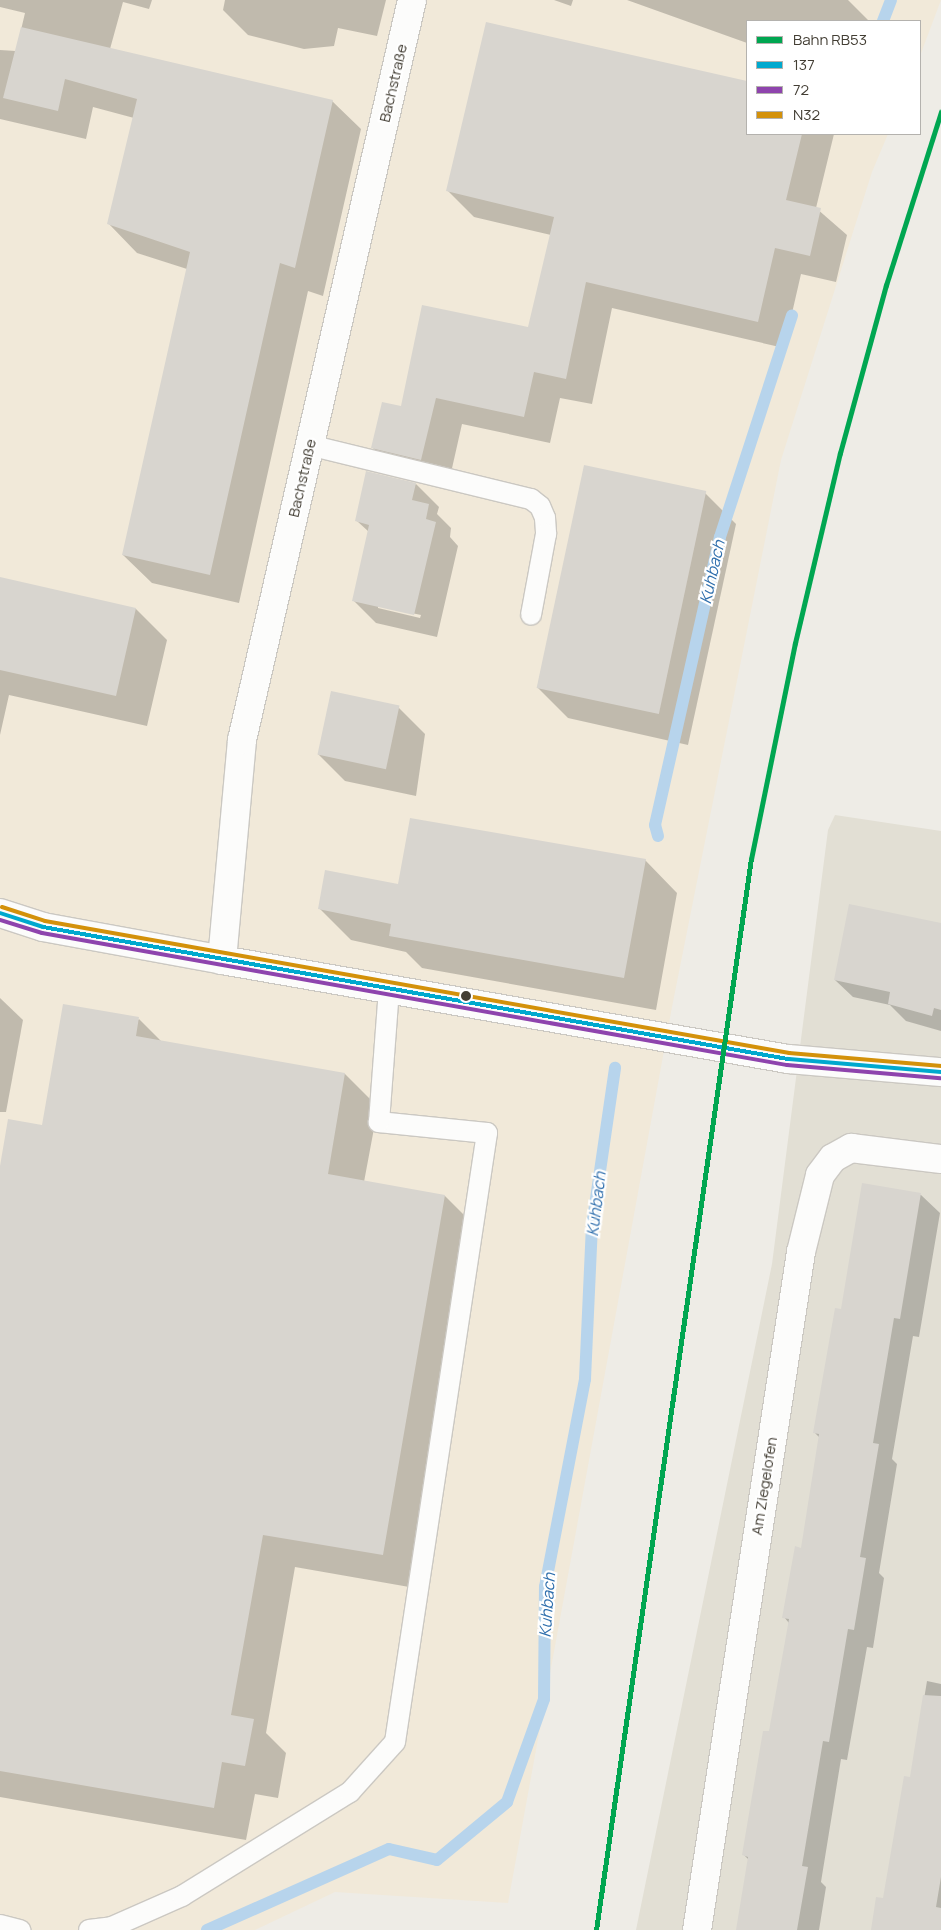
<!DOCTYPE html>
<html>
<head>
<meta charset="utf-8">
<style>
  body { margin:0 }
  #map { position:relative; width:941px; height:1930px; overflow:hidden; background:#eeece6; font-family:Manrope,sans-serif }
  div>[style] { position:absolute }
  .residential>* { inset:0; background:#e2dfd4 }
  .commercial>* { inset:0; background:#f1e9d9 }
  .shadow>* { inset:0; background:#0003 }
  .stream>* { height:12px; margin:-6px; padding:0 6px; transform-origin:6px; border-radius:6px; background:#b7d4ec }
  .building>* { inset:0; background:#d8d5cf; transform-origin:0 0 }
  .roads { filter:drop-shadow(1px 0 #cbc8c2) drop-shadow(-1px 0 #cbc8c2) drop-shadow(0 1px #cbc8c2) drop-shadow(0 -1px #cbc8c2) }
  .lane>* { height:20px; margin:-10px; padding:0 10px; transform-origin:10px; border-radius:10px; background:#fcfcfb }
  .street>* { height:28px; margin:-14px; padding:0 14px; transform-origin:14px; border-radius:14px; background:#fcfcfb }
  .bus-1>* { height:4px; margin:-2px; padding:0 2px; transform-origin:2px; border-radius:2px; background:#00a9ce }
  .bus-2>* { height:4px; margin:-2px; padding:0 2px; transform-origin:2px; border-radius:2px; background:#8e44ad }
  .bus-3>* { height:4px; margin:-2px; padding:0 2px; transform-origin:2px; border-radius:2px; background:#d3910a }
  .rail-1>* { height:5px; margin:-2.5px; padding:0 2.5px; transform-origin:2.5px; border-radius:2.5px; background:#00a651 }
  .dots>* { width:14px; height:14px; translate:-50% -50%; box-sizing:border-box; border:2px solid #fff; border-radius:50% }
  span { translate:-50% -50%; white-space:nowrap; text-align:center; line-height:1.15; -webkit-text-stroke:4.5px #fff; paint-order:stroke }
  .street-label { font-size:15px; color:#433e34 }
  .water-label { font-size:16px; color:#2f6fad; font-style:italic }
  .legend { position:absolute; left:746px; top:20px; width:175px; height:115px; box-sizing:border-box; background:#fff; border:1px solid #b4b2ae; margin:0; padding:6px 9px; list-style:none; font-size:15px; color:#433e34 }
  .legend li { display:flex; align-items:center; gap:10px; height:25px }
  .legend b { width:25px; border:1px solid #b4b2ae }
</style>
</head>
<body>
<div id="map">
  <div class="residential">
    <i style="clip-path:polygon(835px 815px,941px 831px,941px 1930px,636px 1930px,772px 1264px,828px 830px)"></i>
  </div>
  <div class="commercial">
    <i style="clip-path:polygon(0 0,941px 0,920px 56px,920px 21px,747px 21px,747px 134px,888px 134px,872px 172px,781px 460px,672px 1007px,508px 1903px,335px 1892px,255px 1930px,0 1930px)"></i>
  </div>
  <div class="shadow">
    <i style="clip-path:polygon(0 0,152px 0,149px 9px,123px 2px,110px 49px,332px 101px,361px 129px,323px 296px,308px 291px,239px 603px,152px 583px,123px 555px,187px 269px,137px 253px,109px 224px,134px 118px,93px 107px,86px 139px,0 119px,0 50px,16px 51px,25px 13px,0 7px)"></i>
    <i style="clip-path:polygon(225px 0,386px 0,377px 36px,338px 28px,334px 46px,304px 49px,248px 35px,223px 10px)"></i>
    <i style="clip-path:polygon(554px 0,573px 0,571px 6px)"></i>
    <i style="clip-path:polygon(627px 0,848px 0,869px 21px,747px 21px,747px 43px)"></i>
    <i style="clip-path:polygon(487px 23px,747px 82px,747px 134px,834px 134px,816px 208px,847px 235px,836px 282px,801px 274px,784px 348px,612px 308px,592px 404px,560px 398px,550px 443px,462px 424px,448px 486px,399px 474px,372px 447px,402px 407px,529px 329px,551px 235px,474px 217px,448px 191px)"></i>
    <i style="clip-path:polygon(evenodd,416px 484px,439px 507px,437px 514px,451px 528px,450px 537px,458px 546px,437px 637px,376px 623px,353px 600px,369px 532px,357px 521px,416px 484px,378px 606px,421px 615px,420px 618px,378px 608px,378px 606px)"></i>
    <i style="clip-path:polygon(705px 493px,736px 524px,688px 745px,568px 718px,537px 687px)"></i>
    <i style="clip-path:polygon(0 578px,136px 609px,167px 640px,147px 726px,9px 695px,0 735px)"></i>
    <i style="clip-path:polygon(398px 707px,425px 734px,416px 796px,345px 781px,318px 754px)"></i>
    <i style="clip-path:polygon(645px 860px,677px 893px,656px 1010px,422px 968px,406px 952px,351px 940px,319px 908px,399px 886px)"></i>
    <i style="clip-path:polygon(941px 956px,941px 1031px,906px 1021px,890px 1005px,853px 997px,835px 980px)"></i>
    <i style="clip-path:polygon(0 998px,23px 1020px,6px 1112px,0 1112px)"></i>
    <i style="clip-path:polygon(139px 1019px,162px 1042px,345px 1074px,378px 1107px,364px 1182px,445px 1196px,478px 1229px,415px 1588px,295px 1567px,266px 1733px,286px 1753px,278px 1798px,255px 1794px,246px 1840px,0 1797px,0 1173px)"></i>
    <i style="clip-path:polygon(863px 1184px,921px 1195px,940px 1213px,919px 1337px,913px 1336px,892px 1459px,897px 1464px,879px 1573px,884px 1578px,873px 1648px,867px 1647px,847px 1760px,841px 1759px,821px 1882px,826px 1887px,819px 1930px,737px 1930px,749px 1860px,744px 1855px,770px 1733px,789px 1623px,784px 1617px,802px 1549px,820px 1438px,815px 1433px,842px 1311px)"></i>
    <i style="clip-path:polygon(927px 1681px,941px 1684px,941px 1930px,872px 1930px,884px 1899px,911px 1778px)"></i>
  </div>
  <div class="stream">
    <i style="left:883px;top:21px;width:22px;rotate:-69deg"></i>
    <i style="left:658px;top:836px;width:11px;rotate:-105deg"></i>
    <i style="left:655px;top:825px;width:295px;rotate:-77.3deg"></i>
    <i style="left:720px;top:537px;width:233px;rotate:-72deg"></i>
    <i style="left:207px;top:1930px;width:199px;rotate:-24deg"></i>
    <i style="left:389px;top:1849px;width:49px;rotate:12.9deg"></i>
    <i style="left:437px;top:1860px;width:91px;rotate:-39.6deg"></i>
    <i style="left:507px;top:1802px;width:109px;rotate:-70.2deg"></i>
    <i style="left:544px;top:1699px;width:112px;rotate:-89.5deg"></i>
    <i style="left:545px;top:1587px;width:212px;rotate:-79.1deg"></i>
    <i style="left:585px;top:1379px;width:153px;rotate:-87.4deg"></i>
    <i style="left:592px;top:1226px;width:160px;rotate:-81.7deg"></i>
  </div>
  <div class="building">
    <i style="clip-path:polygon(486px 22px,747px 81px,747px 134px,802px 134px,786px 200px,821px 208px,810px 256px,775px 248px,758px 322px,586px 282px,566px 379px,534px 372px,524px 417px,436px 398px,421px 460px,371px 448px,382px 402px,401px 406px,422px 305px,528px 327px,554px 217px,446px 191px)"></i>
    <i style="clip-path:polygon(21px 27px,333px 100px,295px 268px,280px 263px,210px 575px,122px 555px,190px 252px,107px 224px,137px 99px,65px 79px,58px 111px,3px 98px)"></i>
    <i style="left:584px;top:465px;width:125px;height:228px;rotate:12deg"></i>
    <i style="clip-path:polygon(366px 471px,416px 483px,412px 500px,429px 504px,426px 519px,436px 522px,414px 615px,352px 601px,369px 525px,355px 521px)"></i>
    <i style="clip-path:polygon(0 577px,136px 608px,116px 696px,0 670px)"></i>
    <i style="left:331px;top:691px;width:70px;height:65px;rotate:12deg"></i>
    <i style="clip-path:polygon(410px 818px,646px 859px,624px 978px,389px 936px,391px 924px,318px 909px,325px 870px,398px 884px)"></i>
    <i style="clip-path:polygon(849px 904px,941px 923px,941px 1010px,934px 1008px,932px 1016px,888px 1004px,890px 992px,834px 980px)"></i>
    <i style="clip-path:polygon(63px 1004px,139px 1017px,136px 1036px,345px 1073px,328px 1174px,445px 1195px,383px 1555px,263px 1535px,231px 1715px,254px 1719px,245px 1766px,222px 1762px,214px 1808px,0 1771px,0 1166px,8px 1119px,42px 1125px)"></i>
    <i style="clip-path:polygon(862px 1183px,921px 1193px,900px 1319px,894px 1318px,873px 1443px,879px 1444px,860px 1557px,866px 1558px,854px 1630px,848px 1629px,829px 1742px,823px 1741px,802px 1866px,808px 1867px,797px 1930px,736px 1930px,748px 1857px,742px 1855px,763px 1731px,769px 1731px,789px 1619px,782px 1618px,795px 1546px,801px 1548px,819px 1434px,813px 1433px,835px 1308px,841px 1309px)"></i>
    <i style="clip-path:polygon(923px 1695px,941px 1696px,941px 1877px,936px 1907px,941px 1908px,941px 1930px,871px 1930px,876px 1897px,883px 1898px,904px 1776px,910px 1777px)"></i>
  </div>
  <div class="roads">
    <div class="lane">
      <i style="left:309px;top:445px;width:228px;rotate:13.7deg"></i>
      <i style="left:531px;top:499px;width:11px;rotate:38deg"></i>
      <i style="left:540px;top:506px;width:13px;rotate:67deg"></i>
      <i style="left:545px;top:518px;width:16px;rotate:86deg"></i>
      <i style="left:546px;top:534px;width:82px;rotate:100.5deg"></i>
      <i style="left:0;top:1925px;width:21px;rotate:14deg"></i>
      <i style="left:89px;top:1930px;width:23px;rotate:-7deg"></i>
      <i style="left:112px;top:1927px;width:77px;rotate:-23.9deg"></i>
      <i style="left:182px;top:1896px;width:198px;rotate:-31.8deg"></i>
      <i style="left:350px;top:1792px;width:67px;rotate:-48deg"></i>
      <i style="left:395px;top:1742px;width:616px;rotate:-81.41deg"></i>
      <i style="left:487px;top:1133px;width:109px;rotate:-174.2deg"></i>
      <i style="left:379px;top:1122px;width:133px;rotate:-85.7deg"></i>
    </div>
    <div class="street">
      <i style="left:0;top:913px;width:45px;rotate:18deg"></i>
      <i style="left:43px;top:927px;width:182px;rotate:10.4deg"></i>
      <i style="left:222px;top:960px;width:575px;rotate:9.92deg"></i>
      <i style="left:788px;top:1059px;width:154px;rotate:4.9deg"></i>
      <i style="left:222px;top:960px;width:221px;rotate:-84.8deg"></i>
      <i style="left:242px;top:740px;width:759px;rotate:-77.06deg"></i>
      <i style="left:697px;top:1930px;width:686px;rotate:-81.28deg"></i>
      <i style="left:801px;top:1252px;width:79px;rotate:-76.1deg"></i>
      <i style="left:820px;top:1175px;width:21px;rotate:-53deg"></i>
      <i style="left:833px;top:1158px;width:21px;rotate:-29deg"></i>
      <i style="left:851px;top:1148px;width:91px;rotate:7deg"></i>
    </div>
  </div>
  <div class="bus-1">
    <i style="left:0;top:913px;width:45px;rotate:18deg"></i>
    <i style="left:43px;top:927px;width:757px;rotate:10.05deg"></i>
    <i style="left:788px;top:1059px;width:154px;rotate:4.9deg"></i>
  </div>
  <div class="bus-2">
    <i style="left:0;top:920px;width:44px;rotate:17.2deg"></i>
    <i style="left:42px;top:933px;width:757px;rotate:10.05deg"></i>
    <i style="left:787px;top:1065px;width:154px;rotate:4.9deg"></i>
  </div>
  <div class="bus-3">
    <i style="left:2px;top:907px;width:45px;rotate:18deg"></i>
    <i style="left:45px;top:921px;width:756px;rotate:10.06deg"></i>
    <i style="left:789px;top:1053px;width:153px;rotate:4.9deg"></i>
  </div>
  <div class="rail-1">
    <i style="left:596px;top:1930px;width:1082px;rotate:-81.77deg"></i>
    <i style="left:751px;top:859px;width:220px;rotate:-78.5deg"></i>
    <i style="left:795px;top:643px;width:195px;rotate:-76.7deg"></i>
    <i style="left:840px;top:453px;width:174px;rotate:-74.7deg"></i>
    <i style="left:886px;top:285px;width:182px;rotate:-72.4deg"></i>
  </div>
  <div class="dots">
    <i style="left:466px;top:996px;background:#433e34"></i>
  </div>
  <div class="street-label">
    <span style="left:393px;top:83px;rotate:-77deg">Bachstraße</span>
    <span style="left:302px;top:478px;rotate:-77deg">Bachstraße</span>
    <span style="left:764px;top:1486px;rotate:-81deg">Am Ziegelofen</span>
  </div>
  <div class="water-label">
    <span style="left:712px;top:572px;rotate:-77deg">Kuhbach</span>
    <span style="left:596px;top:1204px;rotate:-83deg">Kuhbach</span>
    <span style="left:547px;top:1605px;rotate:-86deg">Kuhbach</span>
  </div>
  <ul class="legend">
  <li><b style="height:6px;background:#00a651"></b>Bahn RB53</li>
  <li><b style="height:6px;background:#00a9ce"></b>137</li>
  <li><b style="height:6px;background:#8e44ad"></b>72</li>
  <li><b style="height:6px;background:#d3910a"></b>N32</li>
  </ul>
</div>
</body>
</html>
